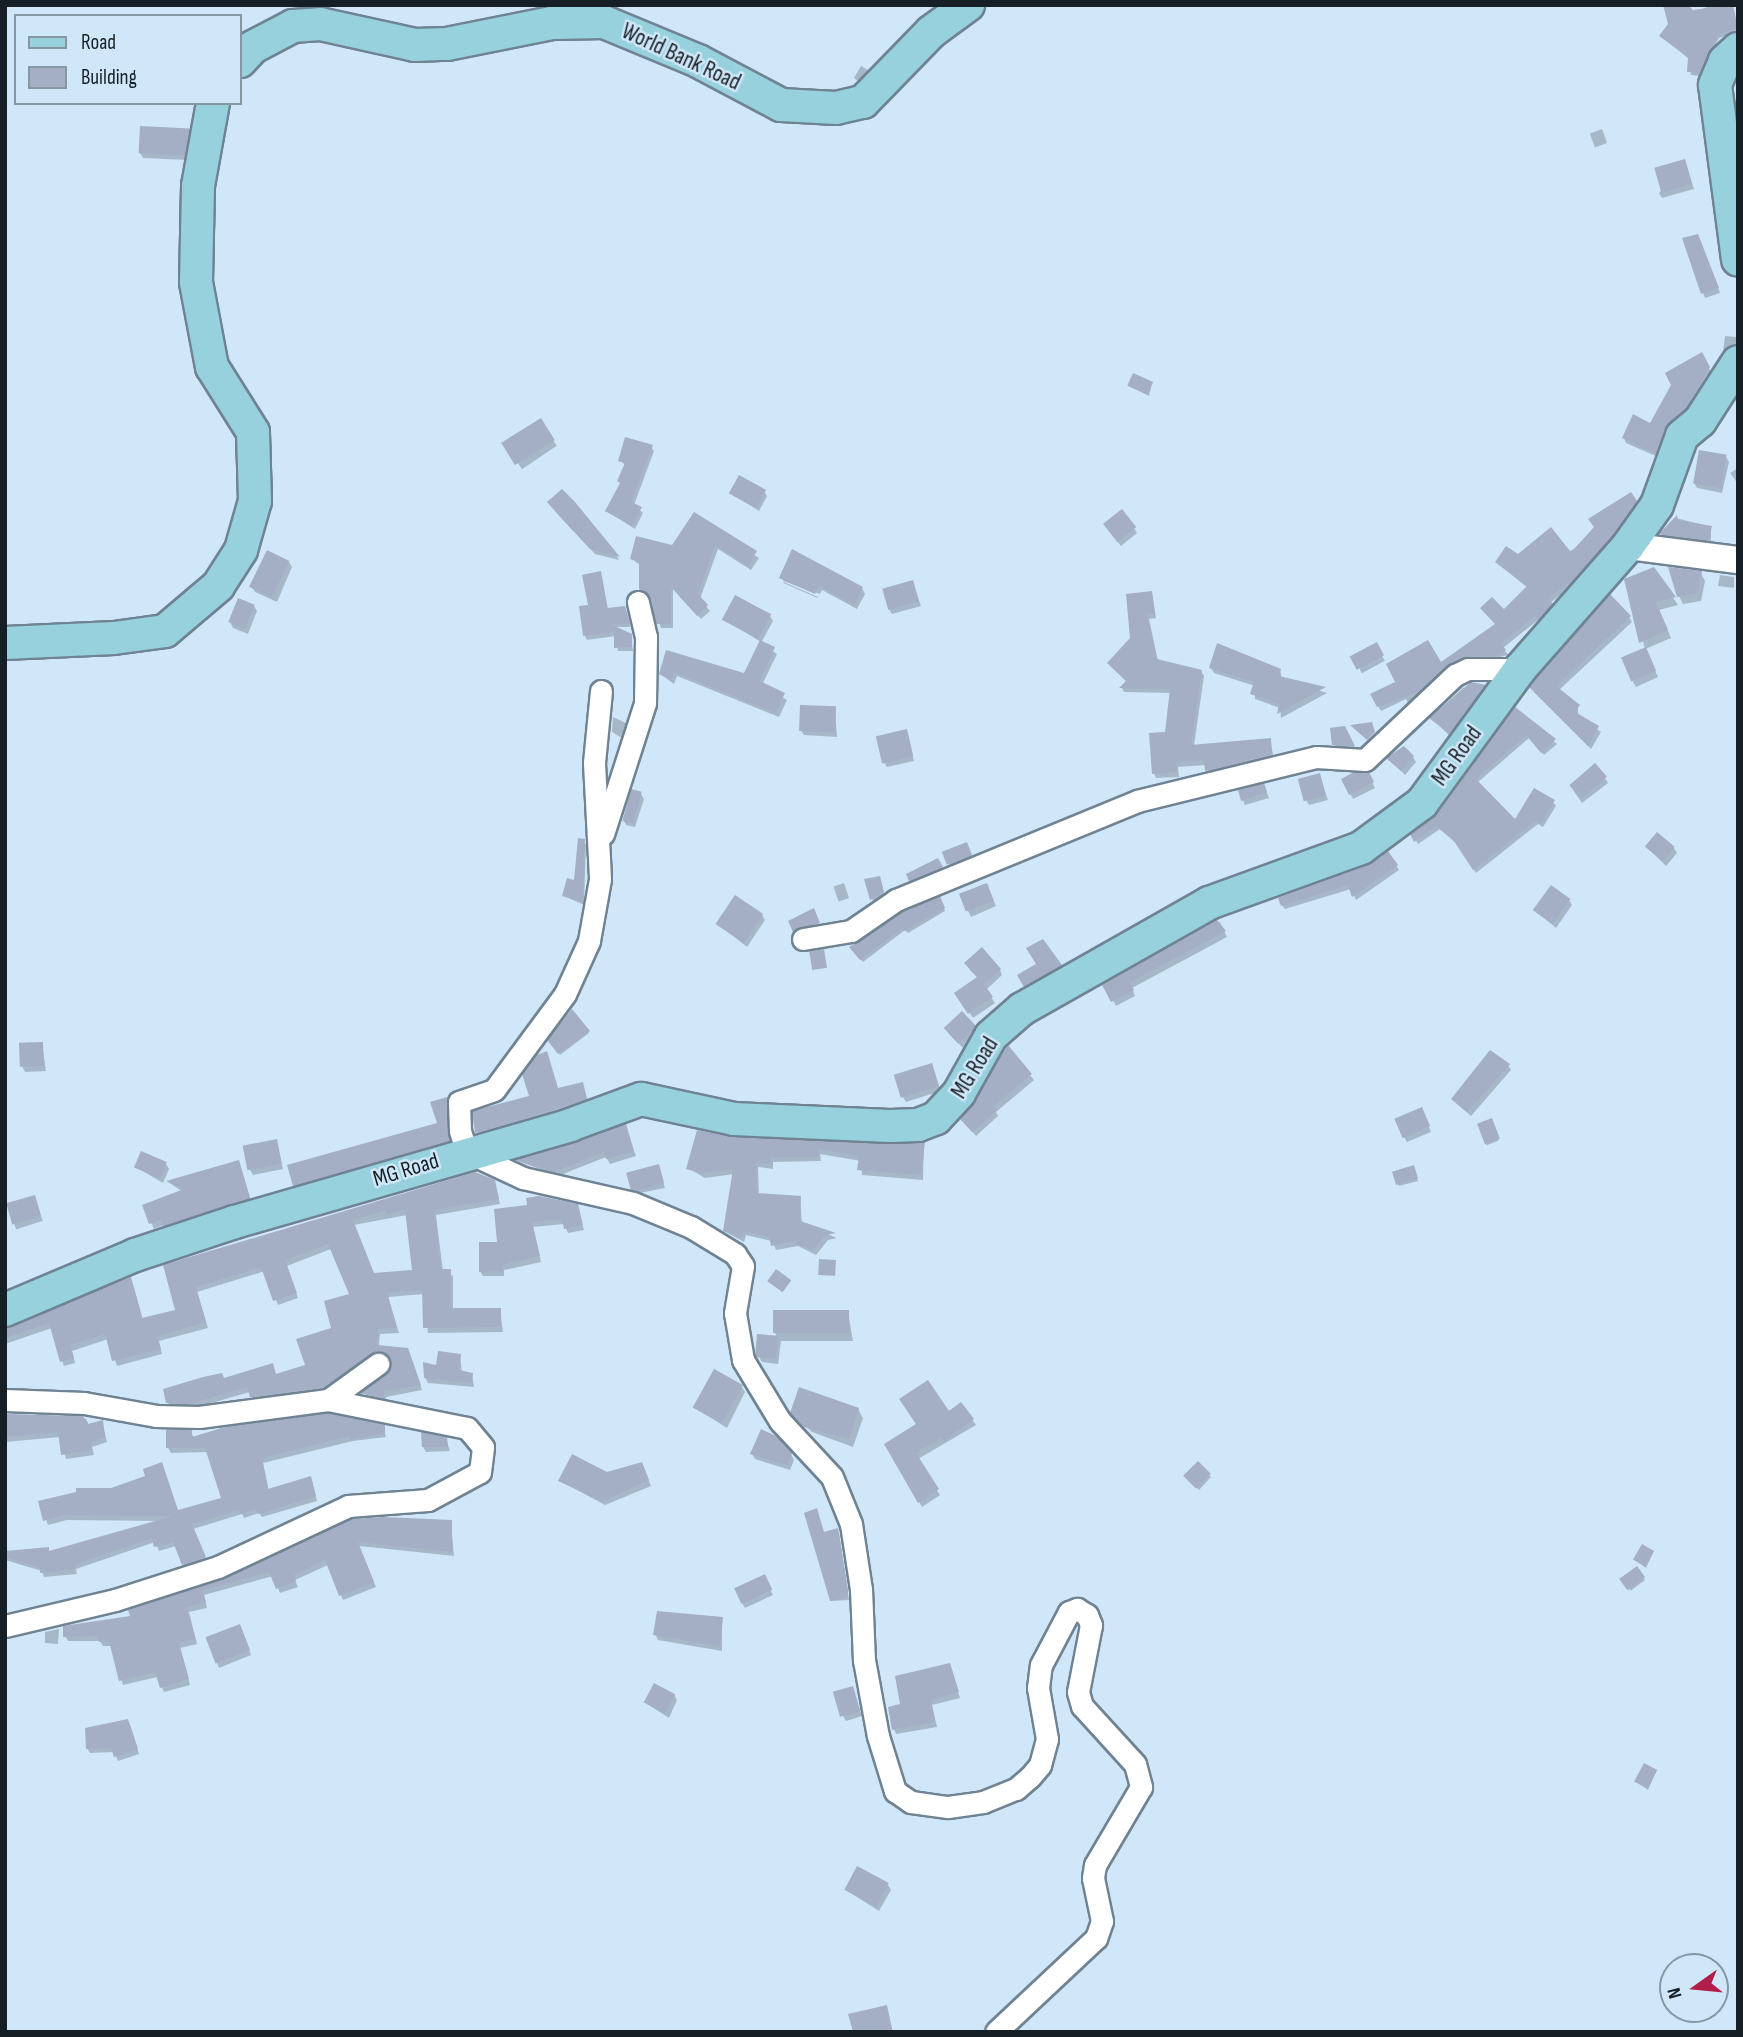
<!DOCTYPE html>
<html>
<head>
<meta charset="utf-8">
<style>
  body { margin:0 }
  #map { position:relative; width:1743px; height:2037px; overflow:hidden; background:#d0e7f9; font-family:"Sofia Sans Condensed",sans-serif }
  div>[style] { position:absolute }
  .shadow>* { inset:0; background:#0003; transform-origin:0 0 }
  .building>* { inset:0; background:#a4aec4; transform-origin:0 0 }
  .roads { filter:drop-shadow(2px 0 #6f8393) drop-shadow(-2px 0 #6f8393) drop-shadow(0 2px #6f8393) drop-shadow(0 -2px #6f8393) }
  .minor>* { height:21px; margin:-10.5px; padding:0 10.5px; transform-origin:10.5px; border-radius:10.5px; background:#fff }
  .tertiary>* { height:26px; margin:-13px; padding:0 13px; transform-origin:13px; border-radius:13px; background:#fff }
  .primary>* { height:32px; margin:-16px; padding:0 16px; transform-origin:16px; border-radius:16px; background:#97d1de }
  span { translate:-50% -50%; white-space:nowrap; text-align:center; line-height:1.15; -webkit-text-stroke:5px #d0e7f9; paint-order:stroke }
  .street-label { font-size:23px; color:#161f25 }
  .frame { position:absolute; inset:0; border:7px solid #161f25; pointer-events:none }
  .legend { position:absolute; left:14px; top:14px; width:228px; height:91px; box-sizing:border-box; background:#d0e7f9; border:2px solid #8697a4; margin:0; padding:9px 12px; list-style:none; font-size:21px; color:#161f25 }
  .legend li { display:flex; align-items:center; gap:14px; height:35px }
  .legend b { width:35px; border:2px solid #8697a4 }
  .north { position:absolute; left:1659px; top:1953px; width:70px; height:70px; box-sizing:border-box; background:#d0e7f9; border:2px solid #8697a4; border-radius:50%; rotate:255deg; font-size:19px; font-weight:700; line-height:28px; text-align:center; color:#161f25 }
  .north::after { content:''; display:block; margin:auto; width:24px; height:32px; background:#b01e49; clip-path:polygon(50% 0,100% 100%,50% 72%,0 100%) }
</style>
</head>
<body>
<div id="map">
  <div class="shadow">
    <i style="clip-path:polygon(1713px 5px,1732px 5px,1738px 32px,1719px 38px,1700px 76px,1691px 75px,1689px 59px,1661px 36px,1693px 12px)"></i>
    <i style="clip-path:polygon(861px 66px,870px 71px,859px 82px,854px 78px)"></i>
    <i style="left:1602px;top:129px;width:15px;height:13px;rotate:70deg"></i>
    <i style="clip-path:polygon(189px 131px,187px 160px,143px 158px,140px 153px)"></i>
    <i style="clip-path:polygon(1685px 161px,1694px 189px,1662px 198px,1659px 193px)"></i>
    <i style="clip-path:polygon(1684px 239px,1700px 240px,1720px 293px,1705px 298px)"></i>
    <i style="clip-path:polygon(1725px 336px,1736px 337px,1737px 346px,1723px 353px)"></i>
    <i style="clip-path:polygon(1702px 354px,1711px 372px,1658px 457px,1626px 443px,1624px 438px,1651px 425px)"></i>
    <i style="clip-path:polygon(1152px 383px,1149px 396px,1130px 386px)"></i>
    <i style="left:540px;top:421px;width:30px;height:42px;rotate:56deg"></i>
    <i style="clip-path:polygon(651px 447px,654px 451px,634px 505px,643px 513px,635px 529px,607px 511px,621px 485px,626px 466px,620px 460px)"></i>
    <i style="clip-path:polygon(1726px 457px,1729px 462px,1722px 493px,1697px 488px,1694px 483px)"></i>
    <i style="clip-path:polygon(1738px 468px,1738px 484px,1730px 473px)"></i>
    <i style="clip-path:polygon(764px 491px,767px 496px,759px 511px,731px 492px)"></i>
    <i style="clip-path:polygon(562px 492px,618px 558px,619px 560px,595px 554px,552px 507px)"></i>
    <i style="clip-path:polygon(1636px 502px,1639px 507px,1616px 539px,1575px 584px,1550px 603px,1554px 609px,1542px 623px,1538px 620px,1503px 648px,1508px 655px,1452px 668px,1408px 703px,1406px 699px,1381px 711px,1372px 695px,1440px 665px,1496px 625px,1482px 608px,1504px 612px,1528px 588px,1497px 563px,1569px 553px)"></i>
    <i style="clip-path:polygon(695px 515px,759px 558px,751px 570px,718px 549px,700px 599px,710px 611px,701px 619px,673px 589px,673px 628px,661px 628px,653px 602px,641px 589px,641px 566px,632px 559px,673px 547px)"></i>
    <i style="clip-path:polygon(1676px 518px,1711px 527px,1711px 545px,1664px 539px,1661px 534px)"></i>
    <i style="clip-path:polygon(1134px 528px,1137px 533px,1121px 546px,1108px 530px)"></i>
    <i style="clip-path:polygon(793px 551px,862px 588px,865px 594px,857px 609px,822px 590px,820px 594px,783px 581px)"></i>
    <i style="clip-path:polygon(289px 562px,292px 567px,277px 602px,255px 592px,252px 587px)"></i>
    <i style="clip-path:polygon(1653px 569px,1678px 605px,1659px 610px,1671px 638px,1645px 649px,1658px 677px,1636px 687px,1633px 682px,1645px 649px,1626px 579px)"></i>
    <i style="clip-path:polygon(1701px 573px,1705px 581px,1701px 601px,1683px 604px,1679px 596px)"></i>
    <i style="clip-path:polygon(1720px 575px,1734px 577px,1734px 588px,1718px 586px)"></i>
    <i style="clip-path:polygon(602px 577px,608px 609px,624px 608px,627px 612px,630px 627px,614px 627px,630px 635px,633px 651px,618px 651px,616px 636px,587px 640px,585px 636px,590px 606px)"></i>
    <i style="left:784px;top:582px;width:37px;height:1px;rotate:24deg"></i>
    <i style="clip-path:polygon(912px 582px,921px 606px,892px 614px,889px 609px)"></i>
    <i style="clip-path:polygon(1152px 593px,1156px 618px,1149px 619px,1158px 661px,1201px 671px,1204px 676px,1194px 746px,1270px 740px,1274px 759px,1209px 775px,1206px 765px,1178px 767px,1179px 777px,1156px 778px,1154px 773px,1166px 734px,1171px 693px,1124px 692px,1122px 688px,1127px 682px,1109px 663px,1132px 639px)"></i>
    <i style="clip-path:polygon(254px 606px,257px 611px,248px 634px,233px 628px,230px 622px)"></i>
    <i style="clip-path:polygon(770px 616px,773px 621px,761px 643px,777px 654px,762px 685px,787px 700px,779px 717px,677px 676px,674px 684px,660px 674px,667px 652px,745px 676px,761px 642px,725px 620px)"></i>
    <i style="clip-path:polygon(1629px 617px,1632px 622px,1558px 691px,1578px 706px,1578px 716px,1601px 732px,1591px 749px,1534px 692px)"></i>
    <i style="clip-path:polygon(1218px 645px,1280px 670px,1282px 679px,1327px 693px,1281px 718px,1280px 708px,1255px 699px,1255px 686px,1214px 673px,1211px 668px)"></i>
    <i style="left:1376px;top:645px;width:18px;height:26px;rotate:61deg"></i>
    <i style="clip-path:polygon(1481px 684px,1489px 695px,1455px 741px,1431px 718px,1463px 688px)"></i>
    <i style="clip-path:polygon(835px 708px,837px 737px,804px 735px,801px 730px)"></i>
    <i style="clip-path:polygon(1515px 710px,1557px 744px,1544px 755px,1529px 738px,1477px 783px,1516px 822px,1553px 802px,1556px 806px,1543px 827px,1538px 824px,1476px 873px,1458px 845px,1440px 829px,1418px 844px,1413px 835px,1438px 815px)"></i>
    <i style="clip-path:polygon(613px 717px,628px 724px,622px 738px,612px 732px)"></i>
    <i style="clip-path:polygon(1345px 728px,1356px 750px,1337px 750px,1334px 744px)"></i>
    <i style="clip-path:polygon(906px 731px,914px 761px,887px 767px,884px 762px)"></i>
    <i style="clip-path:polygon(1413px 757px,1416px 762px,1405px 775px,1389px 758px)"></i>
    <i style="clip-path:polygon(1368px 774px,1375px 788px,1353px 799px,1343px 780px)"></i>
    <i style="clip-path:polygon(1319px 775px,1328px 800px,1309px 805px,1306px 800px)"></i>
    <i style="clip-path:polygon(1605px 778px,1608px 783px,1582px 803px,1573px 790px)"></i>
    <i style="clip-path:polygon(1264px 785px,1269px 798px,1245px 805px,1243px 800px)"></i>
    <i style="clip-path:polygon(641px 794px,644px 799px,635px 827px,626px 825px,623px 819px)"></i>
    <i style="clip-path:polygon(584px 841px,586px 845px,584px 905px,564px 896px,575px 882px)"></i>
    <i style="clip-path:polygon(1647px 847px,1674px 848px,1677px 853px,1666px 866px)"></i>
    <i style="clip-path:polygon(969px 849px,973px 860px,952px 869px,949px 864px)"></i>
    <i style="clip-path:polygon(1388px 853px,1399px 870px,1356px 900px,1351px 889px,1285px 909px,1282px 905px,1368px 867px)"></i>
    <i style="clip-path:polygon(937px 860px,944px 872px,913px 885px,908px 875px)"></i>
    <i style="clip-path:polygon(866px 880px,880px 880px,884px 895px,873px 901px)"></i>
    <i style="left:844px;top:883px;width:16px;height:11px;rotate:72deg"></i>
    <i style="clip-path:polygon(989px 890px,996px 906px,971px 917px,961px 896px)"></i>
    <i style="clip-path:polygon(1569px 900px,1572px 905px,1556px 928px,1535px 910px)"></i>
    <i style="clip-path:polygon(941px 901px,945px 911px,908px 933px,905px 930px,863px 962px,853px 950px)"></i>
    <i style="clip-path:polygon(762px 915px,765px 920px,747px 947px,718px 924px)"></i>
    <i style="clip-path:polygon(1220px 922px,1227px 937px,1132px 988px,1135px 996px,1116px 1006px,1105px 985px)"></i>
    <i style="clip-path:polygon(1042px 941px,1063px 970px,1028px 990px,1019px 976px,1038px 965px)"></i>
    <i style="clip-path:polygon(969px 969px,1000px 970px,1002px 975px,986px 990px,995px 1003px,973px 1018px,956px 993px,978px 978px)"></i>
    <i style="clip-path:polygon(572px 1011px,589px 1033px,560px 1055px,549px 1040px)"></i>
    <i style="clip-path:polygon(974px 1027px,977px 1032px,963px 1048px,949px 1034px)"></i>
    <i style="clip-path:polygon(42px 1043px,46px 1071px,25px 1072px,22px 1066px)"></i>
    <i style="clip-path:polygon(1008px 1048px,1034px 1080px,996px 1112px,998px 1116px,976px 1136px,966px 1124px)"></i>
    <i style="clip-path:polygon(547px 1053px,558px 1090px,582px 1084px,589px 1104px,479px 1138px,474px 1113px,531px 1097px)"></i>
    <i style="clip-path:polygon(931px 1065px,941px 1091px,906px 1102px,903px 1097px)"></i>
    <i style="clip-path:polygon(1508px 1065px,1511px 1070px,1471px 1116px,1457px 1104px,1454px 1099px)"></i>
    <i style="clip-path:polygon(447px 1099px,451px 1146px,297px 1190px,294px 1185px,439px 1124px)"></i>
    <i style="clip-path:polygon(1424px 1114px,1431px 1132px,1407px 1142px,1404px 1137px)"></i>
    <i style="left:1491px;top:1120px;width:22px;height:13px;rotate:69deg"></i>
    <i style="clip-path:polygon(625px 1126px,636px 1156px,610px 1164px,606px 1157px,558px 1176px,518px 1161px)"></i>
    <i style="clip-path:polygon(733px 1139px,924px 1144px,923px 1180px,862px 1175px,861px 1161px,820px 1154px,821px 1161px,773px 1162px,773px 1169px,758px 1167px,759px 1195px,800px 1198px,802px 1223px,837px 1238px,828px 1240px,816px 1255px,798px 1246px,776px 1250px,772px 1241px,746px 1235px,744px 1242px,724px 1231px,734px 1174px,705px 1178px,688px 1168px)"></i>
    <i style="clip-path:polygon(276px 1140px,283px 1169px,253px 1175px,250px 1170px)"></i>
    <i style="clip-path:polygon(239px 1162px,252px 1204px,168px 1231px,164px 1225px,154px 1229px,144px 1206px,183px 1192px,168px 1182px)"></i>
    <i style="clip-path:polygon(166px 1164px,169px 1169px,163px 1183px,136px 1167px)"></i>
    <i style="clip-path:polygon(658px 1166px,665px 1188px,635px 1194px,632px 1188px)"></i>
    <i style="clip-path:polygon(1414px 1169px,1418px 1181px,1399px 1186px,1398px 1184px)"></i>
    <i style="clip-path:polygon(evenodd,494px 1181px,500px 1204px,436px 1215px,443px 1271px,453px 1276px,453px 1310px,500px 1309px,503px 1332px,428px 1333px,424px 1294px,388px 1297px,399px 1333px,380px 1334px,379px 1347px,410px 1355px,422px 1390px,386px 1397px,386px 1402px,362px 1393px,392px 1369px,391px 1360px,381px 1355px,326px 1392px,254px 1402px,250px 1392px,194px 1408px,171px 1408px,168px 1402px,224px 1380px,277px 1376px,307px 1366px,351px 1296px,331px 1249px,287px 1266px,298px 1298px,278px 1305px,265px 1271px,197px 1292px,208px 1328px,159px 1341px,162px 1354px,117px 1366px,108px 1339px,72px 1351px,75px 1363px,64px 1366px,52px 1328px,5px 1344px,5px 1328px,133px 1284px,143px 1320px,178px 1311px,165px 1266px,494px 1181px,407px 1215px,414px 1271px,374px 1274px,354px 1225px,407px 1215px)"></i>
    <i style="left:35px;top:1197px;width:25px;height:28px;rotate:72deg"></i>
    <i style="clip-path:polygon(529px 1206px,577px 1206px,584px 1230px,568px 1233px,564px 1224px,533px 1227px,541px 1262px,504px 1270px,504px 1276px,483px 1276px,480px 1271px)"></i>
    <i style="clip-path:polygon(848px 1312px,853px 1341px,781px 1341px,778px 1364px,762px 1362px,759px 1357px,759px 1336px,778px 1338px,775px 1333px)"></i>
    <i style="clip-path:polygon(460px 1355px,462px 1372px,472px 1374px,474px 1387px,428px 1383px,425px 1377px)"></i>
    <i style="clip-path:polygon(742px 1387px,745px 1392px,727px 1428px,697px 1409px)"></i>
    <i style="clip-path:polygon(961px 1404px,976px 1425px,918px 1459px,940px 1495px,922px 1507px,887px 1444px)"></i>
    <i style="clip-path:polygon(858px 1409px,863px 1418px,853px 1447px,812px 1432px,792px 1413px)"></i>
    <i style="clip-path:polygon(5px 1417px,86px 1419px,89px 1425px,102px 1422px,107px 1442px,92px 1447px,94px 1455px,66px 1459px,60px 1437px,5px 1442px)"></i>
    <i style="clip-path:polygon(383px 1426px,386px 1437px,353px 1441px,263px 1463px,269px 1491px,311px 1478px,317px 1501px,262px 1517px,259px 1513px,244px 1518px,242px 1514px,193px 1529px,207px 1562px,186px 1569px,176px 1546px,159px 1551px,155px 1542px,76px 1569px,77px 1574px,44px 1577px,42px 1571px,5px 1560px,5px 1553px,48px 1549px,50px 1553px,162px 1521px,67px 1520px,48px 1525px,40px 1502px,178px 1512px,223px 1499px,208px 1452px,171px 1453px,168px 1448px,191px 1432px,194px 1438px)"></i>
    <i style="clip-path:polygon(446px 1439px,450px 1451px,426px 1452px,423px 1447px)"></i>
    <i style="clip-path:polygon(752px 1454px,791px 1454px,794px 1460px,790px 1470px,755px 1459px)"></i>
    <i style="clip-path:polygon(1198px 1464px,1211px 1477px,1199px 1490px,1187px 1478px)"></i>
    <i style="clip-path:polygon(644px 1469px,651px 1486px,605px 1505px,560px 1481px)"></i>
    <i style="clip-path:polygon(806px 1514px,824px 1534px,839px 1533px,849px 1600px,831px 1601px)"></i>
    <i style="clip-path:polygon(451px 1522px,454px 1556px,359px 1546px,376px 1587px,343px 1600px,328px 1565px,295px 1580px,298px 1587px,280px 1593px,273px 1576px,204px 1595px,207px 1608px,189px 1612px,197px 1644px,180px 1648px,190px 1685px,164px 1692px,157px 1677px,123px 1685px,112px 1646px,103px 1646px,100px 1641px,68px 1641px,65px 1636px,132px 1618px,290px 1553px)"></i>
    <i style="clip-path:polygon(1653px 1553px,1646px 1568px,1635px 1560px)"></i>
    <i style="left:1636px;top:1568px;width:15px;height:18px;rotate:53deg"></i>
    <i style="clip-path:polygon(764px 1576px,773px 1595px,745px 1608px,742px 1603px)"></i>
    <i style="clip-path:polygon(722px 1619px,722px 1651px,658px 1640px,655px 1634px)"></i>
    <i style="clip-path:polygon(59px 1629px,58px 1644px,45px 1643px,45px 1632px)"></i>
    <i style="clip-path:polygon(242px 1631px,251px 1655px,219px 1668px,207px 1638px)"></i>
    <i style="clip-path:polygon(949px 1665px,960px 1698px,932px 1705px,937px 1727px,896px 1734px,894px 1729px)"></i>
    <i style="clip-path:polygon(852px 1688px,862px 1716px,846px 1721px,843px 1716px)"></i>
    <i style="clip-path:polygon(674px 1695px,677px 1700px,669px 1718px,646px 1703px)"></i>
    <i style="clip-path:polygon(130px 1725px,139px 1754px,118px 1761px,114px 1752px,90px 1753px,87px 1748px)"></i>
    <i style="clip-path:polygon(1656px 1772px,1648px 1790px,1636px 1781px)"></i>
    <i style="clip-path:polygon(888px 1885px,891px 1890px,879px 1911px,846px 1890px)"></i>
    <i style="clip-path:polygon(886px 2007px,893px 2032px,854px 2032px)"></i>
  </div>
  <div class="building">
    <i style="clip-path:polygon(1663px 5px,1688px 5px,1693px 10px,1733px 5px,1738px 28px,1718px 35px,1698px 73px,1687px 72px,1688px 57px,1659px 36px,1668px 24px)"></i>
    <i style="left:140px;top:126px;width:50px;height:27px;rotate:3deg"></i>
    <i style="left:1685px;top:159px;width:26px;height:32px;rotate:74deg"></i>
    <i style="clip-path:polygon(1698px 234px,1719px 288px,1701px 294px,1682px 238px)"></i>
    <i style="clip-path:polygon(1702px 352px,1710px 367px,1685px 410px,1665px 429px,1656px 454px,1622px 438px,1633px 414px,1650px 423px,1671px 385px,1665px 373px)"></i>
    <i style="left:1133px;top:373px;width:22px;height:14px;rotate:24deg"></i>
    <i style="left:541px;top:418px;width:26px;height:47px;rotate:58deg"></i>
    <i style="clip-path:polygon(625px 437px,653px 445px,631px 502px,642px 507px,632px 526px,605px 511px,620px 483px,617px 481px,625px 463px,618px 461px)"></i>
    <i style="left:1699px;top:450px;width:28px;height:34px;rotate:10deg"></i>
    <i style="left:739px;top:475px;width:31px;height:21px;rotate:29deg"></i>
    <i style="clip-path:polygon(562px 489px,575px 502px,620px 557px,590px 549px,562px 519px,547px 502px)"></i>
    <i style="clip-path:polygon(1631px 492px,1637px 501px,1614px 535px,1573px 580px,1548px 598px,1553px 604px,1539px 620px,1535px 616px,1501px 643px,1506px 650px,1498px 656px,1462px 657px,1446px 665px,1418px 692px,1377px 707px,1370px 694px,1395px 682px,1386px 664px,1428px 640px,1441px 662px,1495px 624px,1480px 608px,1492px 597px,1504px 609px,1527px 586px,1495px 562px,1506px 546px,1518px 554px,1551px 527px,1570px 551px,1574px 549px,1594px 527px,1588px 519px)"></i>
    <i style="left:1122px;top:509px;width:23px;height:24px;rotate:52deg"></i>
    <i style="clip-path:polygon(694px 512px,757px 551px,748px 566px,715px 545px,698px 594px,708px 605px,697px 616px,671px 587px,671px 624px,656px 624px,651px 598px,639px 589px,639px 562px,630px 559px,636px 536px,672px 545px)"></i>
    <i style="clip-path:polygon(1677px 515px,1678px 520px,1712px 526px,1709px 540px,1659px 534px)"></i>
    <i style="clip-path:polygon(792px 549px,863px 587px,854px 605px,819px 586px,815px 594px,779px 578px)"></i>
    <i style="left:267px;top:550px;width:25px;height:41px;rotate:26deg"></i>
    <i style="clip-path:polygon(1654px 567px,1676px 597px,1656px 602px,1668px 630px,1639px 643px,1624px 579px)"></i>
    <i style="clip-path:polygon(1668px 567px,1702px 571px,1697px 593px,1677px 597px)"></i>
    <i style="clip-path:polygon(601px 571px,607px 608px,625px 606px,630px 624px,610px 624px,632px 634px,632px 647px,614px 648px,614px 632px,583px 636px,579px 606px,588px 605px,582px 575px)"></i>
    <i style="left:913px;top:580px;width:22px;height:32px;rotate:74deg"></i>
    <i style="clip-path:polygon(1152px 591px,1155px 614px,1147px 614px,1157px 659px,1202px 670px,1191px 745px,1271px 738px,1272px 754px,1205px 771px,1204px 760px,1176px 762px,1177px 772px,1152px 774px,1149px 733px,1165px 732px,1170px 689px,1119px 688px,1126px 681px,1107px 663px,1130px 638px,1126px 594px)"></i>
    <i style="clip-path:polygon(1610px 594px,1631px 616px,1556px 686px,1580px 705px,1575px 712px,1599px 726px,1588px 746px,1529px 687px)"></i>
    <i style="left:735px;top:595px;width:41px;height:28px;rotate:28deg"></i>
    <i style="left:238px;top:598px;width:18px;height:26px;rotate:22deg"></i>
    <i style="clip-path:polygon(760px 640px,775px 647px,760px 681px,785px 693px,776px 713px,674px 672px,671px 680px,659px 674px,666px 650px,744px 673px)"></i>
    <i style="left:1377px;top:642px;width:15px;height:31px;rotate:62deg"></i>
    <i style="clip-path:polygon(1217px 643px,1281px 669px,1279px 676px,1326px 687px,1277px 714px,1279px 704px,1250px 694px,1254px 682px,1209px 668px)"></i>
    <i style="left:1646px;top:647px;width:26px;height:27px;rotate:67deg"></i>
    <i style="clip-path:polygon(1471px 682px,1486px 685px,1450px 734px,1429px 718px)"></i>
    <i style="left:800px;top:705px;width:36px;height:26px;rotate:2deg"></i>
    <i style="clip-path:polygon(1515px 707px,1556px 739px,1541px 753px,1526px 735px,1476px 779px,1515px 819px,1534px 788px,1555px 800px,1541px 824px,1535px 821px,1473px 870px,1454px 841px,1436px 826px,1414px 842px,1410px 834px,1437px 814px)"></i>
    <i style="clip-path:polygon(1372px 722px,1375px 732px,1367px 740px,1350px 725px)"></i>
    <i style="clip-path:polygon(1345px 726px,1355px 746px,1332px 745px,1330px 728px)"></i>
    <i style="left:907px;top:729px;width:28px;height:32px;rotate:77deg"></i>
    <i style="clip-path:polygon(1404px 746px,1414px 756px,1401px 771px,1386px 758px)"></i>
    <i style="left:1595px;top:763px;width:18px;height:34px;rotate:49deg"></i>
    <i style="clip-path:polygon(1354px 772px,1369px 772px,1374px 782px,1349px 795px,1341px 779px)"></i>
    <i style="left:1320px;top:773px;width:23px;height:23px;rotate:75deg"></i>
    <i style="clip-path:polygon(1264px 783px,1267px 792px,1241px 801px,1238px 790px)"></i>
    <i style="left:631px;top:789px;width:11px;height:33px;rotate:15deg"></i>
    <i style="left:1657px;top:832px;width:23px;height:19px;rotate:40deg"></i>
    <i style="clip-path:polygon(578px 838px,585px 839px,583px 902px,562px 896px,567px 878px,574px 880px)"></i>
    <i style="left:967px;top:842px;width:14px;height:27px;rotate:69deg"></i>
    <i style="clip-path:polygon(1388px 851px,1398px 865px,1352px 897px,1348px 885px,1281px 906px,1278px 898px,1368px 865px)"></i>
    <i style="clip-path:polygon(938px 858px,943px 867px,909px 881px,906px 874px)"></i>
    <i style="clip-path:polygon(880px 876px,884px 892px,870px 900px,864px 879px)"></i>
    <i style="left:987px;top:883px;width:19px;height:30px;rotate:69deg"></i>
    <i style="left:1551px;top:885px;width:24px;height:31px;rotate:36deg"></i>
    <i style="left:735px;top:895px;width:34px;height:35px;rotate:34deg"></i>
    <i style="clip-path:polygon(940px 896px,945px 908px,905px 931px,902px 928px,860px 960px,849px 947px,902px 912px)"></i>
    <i style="clip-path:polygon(814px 908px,820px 923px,793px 932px,788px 921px)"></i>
    <i style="clip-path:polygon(1217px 920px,1226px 931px,1130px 982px,1134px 990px,1111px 1002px,1102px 985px)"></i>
    <i style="clip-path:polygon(1043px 939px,1062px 965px,1024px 987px,1017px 975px,1036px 964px,1026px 948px)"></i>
    <i style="clip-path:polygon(982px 947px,1001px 969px,984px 984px,993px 997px,968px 1014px,954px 993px,977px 977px,964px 963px)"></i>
    <i style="left:824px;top:949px;width:19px;height:15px;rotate:81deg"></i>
    <i style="clip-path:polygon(572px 1009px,590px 1031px,558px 1054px,547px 1040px)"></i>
    <i style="left:962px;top:1011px;width:21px;height:25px;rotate:47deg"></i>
    <i style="left:43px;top:1042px;width:24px;height:24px;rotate:88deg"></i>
    <i style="clip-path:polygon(1008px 1045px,1032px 1074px,993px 1106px,997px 1110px,972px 1132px,960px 1119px)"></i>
    <i style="clip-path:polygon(1490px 1050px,1510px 1064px,1467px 1112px,1451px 1099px)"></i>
    <i style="clip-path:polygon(547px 1051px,558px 1088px,583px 1082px,587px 1099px,475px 1133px,472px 1111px,529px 1096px,522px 1074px,537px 1055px)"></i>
    <i style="left:932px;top:1063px;width:24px;height:40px;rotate:73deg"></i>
    <i style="clip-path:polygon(447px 1097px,449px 1141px,293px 1186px,287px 1165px,437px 1123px,430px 1102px)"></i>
    <i style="left:1422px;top:1107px;width:21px;height:30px;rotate:67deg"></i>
    <i style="left:1492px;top:1118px;width:22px;height:16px;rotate:69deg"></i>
    <i style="clip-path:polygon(626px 1124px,634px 1151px,606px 1159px,604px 1152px,554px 1172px,515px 1160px)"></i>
    <i style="clip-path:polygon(697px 1130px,733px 1137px,925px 1142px,921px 1175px,857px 1170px,859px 1156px,818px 1149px,819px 1157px,771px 1157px,771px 1164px,756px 1163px,757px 1193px,801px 1196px,800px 1221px,836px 1233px,825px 1235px,813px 1250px,795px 1244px,798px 1240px,771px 1246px,769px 1237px,743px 1231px,741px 1238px,723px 1231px,733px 1169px,701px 1173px,686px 1169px)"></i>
    <i style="left:277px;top:1139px;width:25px;height:35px;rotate:79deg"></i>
    <i style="left:141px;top:1151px;width:28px;height:18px;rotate:23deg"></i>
    <i style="clip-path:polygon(239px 1160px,250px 1198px,163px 1226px,161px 1220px,149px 1224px,142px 1205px,184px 1189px,166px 1181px)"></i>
    <i style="left:659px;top:1164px;width:20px;height:34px;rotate:75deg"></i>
    <i style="left:1414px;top:1165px;width:14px;height:23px;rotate:73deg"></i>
    <i style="clip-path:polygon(evenodd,475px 1172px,495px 1180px,499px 1199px,434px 1210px,441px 1269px,451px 1269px,451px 1308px,501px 1308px,501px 1327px,423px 1328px,422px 1290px,387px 1292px,397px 1328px,378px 1329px,377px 1345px,408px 1348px,421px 1385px,384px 1391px,384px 1398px,360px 1393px,390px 1369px,388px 1356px,377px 1351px,323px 1387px,250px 1397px,247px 1387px,190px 1404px,166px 1403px,163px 1389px,203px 1377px,222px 1373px,224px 1378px,273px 1363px,276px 1374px,305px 1365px,296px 1339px,331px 1328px,324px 1301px,349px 1294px,328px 1244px,285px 1260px,297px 1293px,273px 1301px,261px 1267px,196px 1287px,206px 1322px,157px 1336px,161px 1349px,112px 1361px,105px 1334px,70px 1345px,74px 1358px,60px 1362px,49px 1323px,5px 1338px,5px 1328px,131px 1277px,142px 1318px,175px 1310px,163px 1265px,475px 1172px,385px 1210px,386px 1214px,405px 1210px,412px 1270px,374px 1273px,353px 1220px,385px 1210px)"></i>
    <i style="left:35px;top:1195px;width:22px;height:30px;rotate:74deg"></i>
    <i style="clip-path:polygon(539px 1196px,578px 1204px,583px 1225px,564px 1229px,562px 1219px,532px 1222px,540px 1256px,502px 1265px,502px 1271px,479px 1272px,479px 1242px,497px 1242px,494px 1209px,527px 1205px,526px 1198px)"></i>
    <i style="left:819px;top:1259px;width:17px;height:16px;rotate:3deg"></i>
    <i style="left:776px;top:1269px;width:19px;height:15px;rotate:36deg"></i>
    <i style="left:773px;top:1310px;width:76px;height:23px"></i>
    <i style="left:757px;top:1334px;width:21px;height:23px;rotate:5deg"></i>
    <i style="clip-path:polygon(438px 1351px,461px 1354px,459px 1370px,473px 1373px,472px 1383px,424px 1378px,423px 1362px,436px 1365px)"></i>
    <i style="left:714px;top:1369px;width:33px;height:44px;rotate:29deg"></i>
    <i style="clip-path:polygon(928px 1380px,949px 1411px,961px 1402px,974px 1419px,944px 1441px,941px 1438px,916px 1453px,939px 1489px,918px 1503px,884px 1444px,916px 1424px,899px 1399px)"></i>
    <i style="clip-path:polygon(799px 1387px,859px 1408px,849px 1439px,804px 1427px,790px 1413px)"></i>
    <i style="clip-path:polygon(328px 1413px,385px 1425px,385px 1433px,350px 1440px,350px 1436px,262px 1458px,268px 1489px,311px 1476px,316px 1496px,258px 1514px,256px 1509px,240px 1514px,239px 1510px,192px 1524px,206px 1557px,182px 1565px,173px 1542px,154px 1547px,152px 1538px,75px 1564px,75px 1569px,40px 1573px,40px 1568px,5px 1557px,5px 1551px,49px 1547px,49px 1551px,173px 1516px,64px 1515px,43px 1521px,38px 1501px,76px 1492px,76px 1488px,111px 1488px,145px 1476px,143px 1469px,162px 1462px,178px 1510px,221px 1498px,205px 1448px,166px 1448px,166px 1430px,192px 1430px,192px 1437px,225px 1427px)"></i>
    <i style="clip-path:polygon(5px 1414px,83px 1416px,88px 1424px,103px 1420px,105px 1437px,91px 1442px,92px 1450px,61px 1455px,58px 1432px,5px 1437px)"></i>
    <i style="clip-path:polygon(761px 1429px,776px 1436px,792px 1453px,787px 1465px,750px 1454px)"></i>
    <i style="clip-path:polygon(421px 1432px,447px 1437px,448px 1447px,422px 1447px)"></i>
    <i style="clip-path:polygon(572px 1454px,607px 1472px,642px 1462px,649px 1480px,602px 1501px,558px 1481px)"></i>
    <i style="left:1198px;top:1461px;width:18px;height:21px;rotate:45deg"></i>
    <i style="clip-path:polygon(817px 1508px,824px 1532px,838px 1528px,848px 1590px,848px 1597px,830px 1601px,804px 1513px)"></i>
    <i style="clip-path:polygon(383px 1517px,452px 1520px,452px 1552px,358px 1542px,374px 1582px,339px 1596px,325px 1560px,294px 1575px,296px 1581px,276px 1589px,269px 1572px,202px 1590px,206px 1602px,187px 1607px,195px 1639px,179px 1643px,189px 1679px,160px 1688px,155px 1672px,119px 1681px,109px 1641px,99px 1642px,98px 1636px,63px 1637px,63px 1626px,130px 1616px,128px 1610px,223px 1579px,351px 1519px)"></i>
    <i style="left:1642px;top:1544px;width:14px;height:18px;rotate:30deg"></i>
    <i style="left:1637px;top:1566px;width:14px;height:22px;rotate:54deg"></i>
    <i style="left:765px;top:1574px;width:17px;height:34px;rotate:65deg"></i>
    <i style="clip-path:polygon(657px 1611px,723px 1617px,720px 1646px,653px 1635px)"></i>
    <i style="left:240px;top:1624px;width:28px;height:37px;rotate:69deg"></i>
    <i style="clip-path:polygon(950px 1663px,959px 1692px,931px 1700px,935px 1722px,892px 1730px,888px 1707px,900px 1704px,895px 1676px)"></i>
    <i style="left:654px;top:1683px;width:24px;height:22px;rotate:28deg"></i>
    <i style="left:853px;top:1686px;width:26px;height:21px;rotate:74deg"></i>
    <i style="clip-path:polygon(128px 1719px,138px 1749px,114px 1757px,111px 1748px,86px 1749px,85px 1728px)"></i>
    <i style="left:1644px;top:1763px;width:15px;height:21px;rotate:28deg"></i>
    <i style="left:857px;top:1866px;width:36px;height:27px;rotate:28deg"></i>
    <i style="clip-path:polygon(887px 2005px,892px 2029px,853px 2032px,848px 2014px)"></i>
  </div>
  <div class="roads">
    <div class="minor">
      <i style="left:601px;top:691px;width:72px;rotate:95.6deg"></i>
      <i style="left:594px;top:763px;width:116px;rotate:87deg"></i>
      <i style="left:600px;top:879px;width:63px;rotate:100.1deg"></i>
      <i style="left:589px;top:941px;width:58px;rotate:114.4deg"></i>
      <i style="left:565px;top:994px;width:119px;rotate:126.5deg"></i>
      <i style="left:494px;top:1090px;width:37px;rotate:161deg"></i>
      <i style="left:459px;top:1102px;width:29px;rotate:88deg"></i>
      <i style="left:460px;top:1131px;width:22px;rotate:72deg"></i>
      <i style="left:467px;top:1152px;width:62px;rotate:24.9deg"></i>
      <i style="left:523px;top:1178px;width:113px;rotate:12.8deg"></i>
      <i style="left:633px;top:1203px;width:63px;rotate:22.5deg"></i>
      <i style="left:691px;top:1227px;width:52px;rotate:31.5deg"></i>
      <i style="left:735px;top:1254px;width:14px;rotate:56deg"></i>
      <i style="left:743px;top:1266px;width:48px;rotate:99.7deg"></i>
      <i style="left:735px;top:1313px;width:48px;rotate:80.3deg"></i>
      <i style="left:743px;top:1360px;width:71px;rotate:58.8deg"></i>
      <i style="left:780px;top:1421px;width:76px;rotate:47.1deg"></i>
      <i style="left:832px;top:1477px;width:51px;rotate:68deg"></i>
      <i style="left:851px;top:1524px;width:66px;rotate:81.3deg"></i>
      <i style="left:861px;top:1589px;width:71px;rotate:87.6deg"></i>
      <i style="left:864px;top:1660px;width:77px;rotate:79.6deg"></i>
      <i style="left:878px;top:1736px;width:58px;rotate:72.8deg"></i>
      <i style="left:895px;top:1791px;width:19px;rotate:35deg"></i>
      <i style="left:911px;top:1802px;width:37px;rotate:8deg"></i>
      <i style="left:948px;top:1807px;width:35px;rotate:-8deg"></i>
      <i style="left:983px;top:1802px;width:35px;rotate:-22deg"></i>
      <i style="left:1016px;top:1789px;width:18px;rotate:-41deg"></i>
      <i style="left:1030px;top:1777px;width:16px;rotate:-50deg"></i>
      <i style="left:1040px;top:1765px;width:27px;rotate:-75deg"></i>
      <i style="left:1047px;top:1739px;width:52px;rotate:-100deg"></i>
      <i style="left:1038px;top:1688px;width:23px;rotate:-83deg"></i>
      <i style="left:1041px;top:1665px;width:60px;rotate:-62.2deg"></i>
      <i style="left:1069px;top:1612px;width:9px;rotate:-21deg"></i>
      <i style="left:1077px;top:1609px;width:12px;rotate:31deg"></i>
      <i style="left:1087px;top:1615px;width:11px;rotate:68deg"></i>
      <i style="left:1091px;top:1625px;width:68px;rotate:101deg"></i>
      <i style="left:1078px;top:1692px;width:15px;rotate:74deg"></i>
      <i style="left:1082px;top:1706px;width:79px;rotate:47.6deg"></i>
      <i style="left:1135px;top:1764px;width:24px;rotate:75deg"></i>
      <i style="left:1141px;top:1787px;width:91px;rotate:120.5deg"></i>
      <i style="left:1095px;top:1865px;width:13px;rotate:99deg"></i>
      <i style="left:1093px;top:1878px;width:44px;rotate:78.2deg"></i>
      <i style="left:1102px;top:1921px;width:18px;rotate:109deg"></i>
      <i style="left:1096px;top:1938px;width:137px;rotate:136.8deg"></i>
      <i style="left:603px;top:834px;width:138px;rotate:-72.2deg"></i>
      <i style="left:645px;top:703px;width:66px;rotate:-89.1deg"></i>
      <i style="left:646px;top:637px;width:36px;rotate:-103deg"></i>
      <i style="left:803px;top:939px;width:49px;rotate:-9.5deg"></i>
      <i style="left:851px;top:931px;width:55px;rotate:-34.6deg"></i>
      <i style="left:896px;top:900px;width:261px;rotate:-22.3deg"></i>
      <i style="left:1137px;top:801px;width:184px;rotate:-13.8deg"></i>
      <i style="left:1316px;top:757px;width:49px;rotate:3.5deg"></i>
      <i style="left:1365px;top:760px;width:124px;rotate:-43.4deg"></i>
      <i style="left:1455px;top:675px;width:14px;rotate:-25deg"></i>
      <i style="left:1468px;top:669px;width:52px"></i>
      <i style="left:5px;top:1400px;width:79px;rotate:2.2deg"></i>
      <i style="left:84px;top:1403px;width:73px;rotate:10.2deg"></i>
      <i style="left:156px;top:1416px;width:43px;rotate:1.3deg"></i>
      <i style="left:199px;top:1417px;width:130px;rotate:-7.5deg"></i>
      <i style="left:328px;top:1400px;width:62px;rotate:-35.8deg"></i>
      <i style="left:5px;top:1626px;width:113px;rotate:-13.3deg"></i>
      <i style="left:115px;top:1600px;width:108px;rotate:-17.8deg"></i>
      <i style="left:218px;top:1567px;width:144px;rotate:-25.1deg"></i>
      <i style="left:348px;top:1506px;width:80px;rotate:-4.3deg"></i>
      <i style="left:428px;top:1500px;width:59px;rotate:-28.3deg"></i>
      <i style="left:480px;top:1472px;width:25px;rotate:-83deg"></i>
      <i style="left:483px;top:1447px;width:25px;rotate:-130deg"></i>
      <i style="left:467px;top:1428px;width:142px;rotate:-168.6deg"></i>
    </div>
    <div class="tertiary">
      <i style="left:1628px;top:546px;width:111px;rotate:7.3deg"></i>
    </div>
    <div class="primary">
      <i style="left:1738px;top:49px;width:18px;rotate:137deg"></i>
      <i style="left:1725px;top:61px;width:26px;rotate:113deg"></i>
      <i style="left:1715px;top:85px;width:176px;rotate:82.5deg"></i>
      <i style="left:240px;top:61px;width:19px;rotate:-47deg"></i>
      <i style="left:253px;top:47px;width:45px;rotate:-27.7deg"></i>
      <i style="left:293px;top:26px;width:27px;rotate:-4deg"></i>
      <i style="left:320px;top:24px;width:97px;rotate:12.5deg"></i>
      <i style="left:415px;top:45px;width:32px;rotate:-2deg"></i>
      <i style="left:447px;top:44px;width:107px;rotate:-11.3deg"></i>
      <i style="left:552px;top:23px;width:52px;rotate:-1.1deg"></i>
      <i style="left:604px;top:22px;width:102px;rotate:22.5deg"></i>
      <i style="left:698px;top:61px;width:94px;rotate:27.9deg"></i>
      <i style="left:781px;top:105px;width:55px;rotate:3.1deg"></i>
      <i style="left:836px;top:108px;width:28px;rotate:-13deg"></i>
      <i style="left:863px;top:102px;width:98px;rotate:-45.8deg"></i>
      <i style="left:931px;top:32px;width:46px;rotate:-36.1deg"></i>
      <i style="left:5px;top:643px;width:109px;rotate:-2.6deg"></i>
      <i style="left:114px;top:638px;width:51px;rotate:-7.8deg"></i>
      <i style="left:165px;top:631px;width:70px;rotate:-40.3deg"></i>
      <i style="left:218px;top:586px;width:43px;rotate:-57.4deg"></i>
      <i style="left:241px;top:550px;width:51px;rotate:-74.1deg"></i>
      <i style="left:255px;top:501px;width:69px;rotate:-91.7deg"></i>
      <i style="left:253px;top:432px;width:77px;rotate:-122.2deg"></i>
      <i style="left:212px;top:367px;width:86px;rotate:-100.7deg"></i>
      <i style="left:196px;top:282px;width:96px;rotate:-88.8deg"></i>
      <i style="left:198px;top:186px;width:84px;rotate:-79.8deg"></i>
      <i style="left:5px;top:1310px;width:141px;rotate:-22.9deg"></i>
      <i style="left:135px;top:1255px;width:105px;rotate:-18.3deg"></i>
      <i style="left:235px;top:1222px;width:349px;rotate:-16.1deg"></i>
      <i style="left:570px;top:1125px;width:76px;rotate:-20.1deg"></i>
      <i style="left:641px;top:1099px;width:95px;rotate:12.1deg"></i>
      <i style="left:734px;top:1119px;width:156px;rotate:2.6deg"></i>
      <i style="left:890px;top:1126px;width:28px;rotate:-2deg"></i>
      <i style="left:918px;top:1125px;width:19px;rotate:-21deg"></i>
      <i style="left:936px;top:1118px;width:34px;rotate:-47deg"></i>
      <i style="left:959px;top:1093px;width:65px;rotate:-60.7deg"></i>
      <i style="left:991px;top:1036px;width:41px;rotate:-41.1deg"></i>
      <i style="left:1022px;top:1009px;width:215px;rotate:-29.5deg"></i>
      <i style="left:1209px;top:903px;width:162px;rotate:-19.9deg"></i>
      <i style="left:1361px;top:848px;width:76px;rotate:-36.4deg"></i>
      <i style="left:1422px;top:803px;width:166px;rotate:-53.8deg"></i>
      <i style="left:1520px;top:669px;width:164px;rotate:-48.7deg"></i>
      <i style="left:1628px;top:546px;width:50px;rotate:-54.7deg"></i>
      <i style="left:1657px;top:505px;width:73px;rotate:-70.1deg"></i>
      <i style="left:1682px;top:436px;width:23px;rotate:-40deg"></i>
      <i style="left:1700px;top:421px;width:70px;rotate:-57.2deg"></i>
    </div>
  </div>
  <div class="street-label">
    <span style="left:681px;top:57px;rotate:25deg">World Bank Road</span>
    <span style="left:1457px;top:756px;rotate:-54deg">MG Road</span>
    <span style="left:975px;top:1068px;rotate:-58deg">MG Road</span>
    <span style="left:406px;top:1170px;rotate:-17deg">MG Road</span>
  </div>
  <div class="frame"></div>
  <ul class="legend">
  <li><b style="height:9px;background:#97d1de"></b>Road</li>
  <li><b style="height:19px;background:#a4aec4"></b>Building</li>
  </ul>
  <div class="north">N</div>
</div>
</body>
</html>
